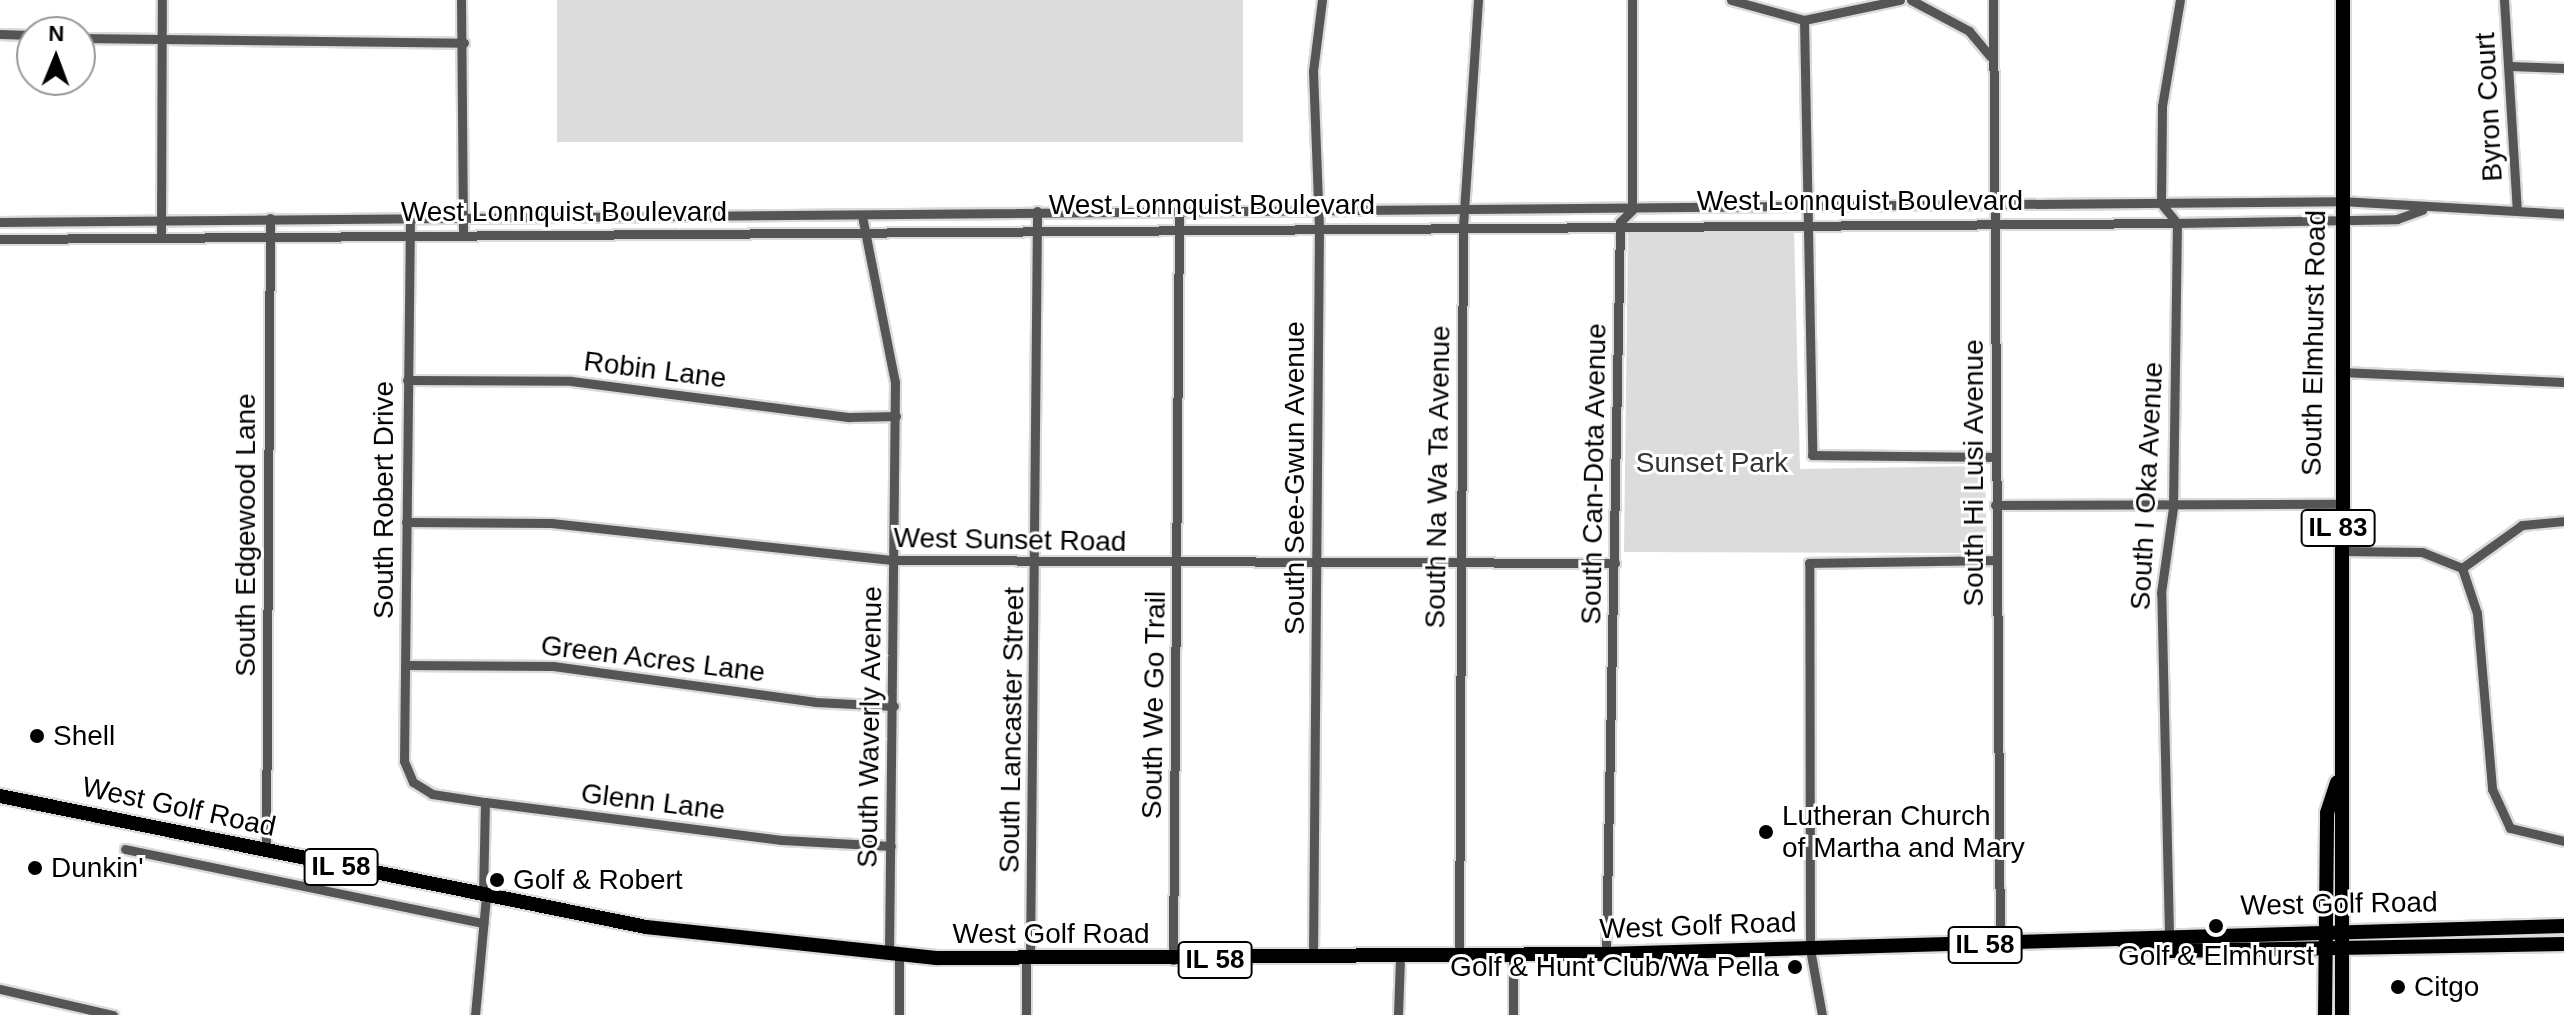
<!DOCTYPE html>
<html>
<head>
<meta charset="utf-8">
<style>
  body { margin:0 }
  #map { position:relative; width:2564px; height:1015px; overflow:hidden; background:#fff; font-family:Helvetica,sans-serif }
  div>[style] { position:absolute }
  .green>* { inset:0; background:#dcdcdc; transform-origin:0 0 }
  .roads { filter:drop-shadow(2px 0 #dbdbdb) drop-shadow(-2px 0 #dbdbdb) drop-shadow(0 2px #dbdbdb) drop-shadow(0 -2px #dbdbdb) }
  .street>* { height:9px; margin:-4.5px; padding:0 4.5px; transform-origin:4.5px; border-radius:4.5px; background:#555 }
  .primary>* { height:14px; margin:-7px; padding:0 7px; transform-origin:7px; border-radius:7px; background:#000 }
  .dots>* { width:22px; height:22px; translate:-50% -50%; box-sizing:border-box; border:4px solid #fff; border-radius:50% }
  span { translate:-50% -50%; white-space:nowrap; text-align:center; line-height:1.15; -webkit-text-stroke:6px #fff; paint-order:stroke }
  .shield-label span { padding:2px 6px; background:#fff; border:2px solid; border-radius:6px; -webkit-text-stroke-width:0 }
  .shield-label { font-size:26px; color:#000; font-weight:700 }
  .street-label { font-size:28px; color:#000 }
  .park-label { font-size:28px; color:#333 }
  .poi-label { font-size:28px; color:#000 }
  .left { translate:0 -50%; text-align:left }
  .right { translate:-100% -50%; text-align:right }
  .north { position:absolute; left:16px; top:16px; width:80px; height:80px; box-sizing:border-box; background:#fff; border:2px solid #999; border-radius:50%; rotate:1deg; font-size:22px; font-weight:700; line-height:32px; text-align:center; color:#000 }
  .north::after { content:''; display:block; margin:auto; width:28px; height:36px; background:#000; clip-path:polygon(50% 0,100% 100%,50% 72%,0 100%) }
</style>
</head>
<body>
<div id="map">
  <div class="green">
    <i style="left:557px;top:0;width:686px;height:142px"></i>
    <i style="clip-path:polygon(1794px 228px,1800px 469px,1985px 466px,1987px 553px,1624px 552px,1628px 229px)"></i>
  </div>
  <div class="roads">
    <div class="street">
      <i style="left:461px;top:0;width:233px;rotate:89.5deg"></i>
      <i style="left:1731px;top:0;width:76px;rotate:15.3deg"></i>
      <i style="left:1804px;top:20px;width:98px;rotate:-11.8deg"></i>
      <i style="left:1911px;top:0;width:66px;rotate:28.1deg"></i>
      <i style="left:1969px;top:31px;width:33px;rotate:50deg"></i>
      <i style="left:1993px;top:0;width:945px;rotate:89.58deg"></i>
      <i style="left:2504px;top:0;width:211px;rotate:86.5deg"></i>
      <i style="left:1804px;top:20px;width:435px;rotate:88.9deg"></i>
      <i style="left:1812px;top:455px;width:183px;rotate:0.6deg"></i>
      <i style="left:0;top:34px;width:32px;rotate:2deg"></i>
      <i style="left:80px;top:38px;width:384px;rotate:0.7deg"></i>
      <i style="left:2510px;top:66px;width:54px;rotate:2.1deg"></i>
      <i style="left:862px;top:216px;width:169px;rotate:78.8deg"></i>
      <i style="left:895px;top:382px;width:572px;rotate:90.6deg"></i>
      <i style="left:410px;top:217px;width:544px;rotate:90.63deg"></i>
      <i style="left:404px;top:761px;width:23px;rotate:67deg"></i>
      <i style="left:413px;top:782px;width:22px;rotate:32deg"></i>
      <i style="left:432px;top:794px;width:54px;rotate:8.6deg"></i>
      <i style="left:485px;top:802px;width:299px;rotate:7.3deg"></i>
      <i style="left:782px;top:840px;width:109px;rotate:3.2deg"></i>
      <i style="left:0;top:222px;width:2341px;rotate:-0.51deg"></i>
      <i style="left:2341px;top:201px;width:223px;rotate:3.3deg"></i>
      <i style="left:161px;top:236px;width:236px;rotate:-89.8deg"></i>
      <i style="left:0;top:239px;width:2177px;rotate:-0.42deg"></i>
      <i style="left:2177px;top:223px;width:220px;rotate:-1deg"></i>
      <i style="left:2397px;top:219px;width:27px;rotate:-20deg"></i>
      <i style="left:2340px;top:372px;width:224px;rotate:2.6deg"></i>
      <i style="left:407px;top:380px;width:164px;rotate:0.3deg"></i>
      <i style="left:571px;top:381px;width:281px;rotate:7.4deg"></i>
      <i style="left:850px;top:417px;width:46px;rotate:-1.2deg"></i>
      <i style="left:1995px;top:505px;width:343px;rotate:-0.2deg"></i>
      <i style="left:406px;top:522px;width:145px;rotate:0.4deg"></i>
      <i style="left:551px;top:523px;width:345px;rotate:6.2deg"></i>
      <i style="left:894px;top:560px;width:721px;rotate:0.24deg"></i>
      <i style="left:2341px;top:551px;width:81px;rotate:0.7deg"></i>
      <i style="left:2422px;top:552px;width:43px;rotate:21.8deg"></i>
      <i style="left:2462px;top:568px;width:47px;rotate:71.6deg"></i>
      <i style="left:2477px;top:613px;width:177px;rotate:85.1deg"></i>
      <i style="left:2492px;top:789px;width:43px;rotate:65.2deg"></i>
      <i style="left:2510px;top:828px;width:56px;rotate:13.5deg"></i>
      <i style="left:2462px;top:568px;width:74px;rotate:-35.6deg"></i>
      <i style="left:2522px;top:525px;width:42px;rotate:-5.4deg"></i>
      <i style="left:405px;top:665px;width:148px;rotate:0.4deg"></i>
      <i style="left:553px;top:666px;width:264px;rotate:7.8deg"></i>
      <i style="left:815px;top:702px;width:79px;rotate:2.9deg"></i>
      <i style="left:125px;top:849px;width:366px;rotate:11.7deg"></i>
      <i style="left:266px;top:851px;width:633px;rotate:-89.64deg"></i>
      <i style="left:483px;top:896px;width:94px;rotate:-88.8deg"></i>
      <i style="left:2169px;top:933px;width:340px;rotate:-91.3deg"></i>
      <i style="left:2161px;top:593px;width:86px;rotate:-82deg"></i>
      <i style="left:2173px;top:508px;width:285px;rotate:-89.2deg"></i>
      <i style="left:2177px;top:223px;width:26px;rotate:-129deg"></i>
      <i style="left:2161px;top:203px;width:97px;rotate:-89.4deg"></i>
      <i style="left:2162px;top:106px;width:108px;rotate:-80.4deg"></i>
      <i style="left:1606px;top:954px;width:732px;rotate:-88.9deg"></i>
      <i style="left:1620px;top:222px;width:17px;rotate:-45deg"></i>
      <i style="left:1632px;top:210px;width:210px;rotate:-90deg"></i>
      <i style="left:1459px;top:956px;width:730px;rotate:-89.69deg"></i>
      <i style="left:1463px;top:226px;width:226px;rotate:-86.2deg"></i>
      <i style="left:1313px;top:958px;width:731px;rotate:-89.53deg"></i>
      <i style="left:1319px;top:227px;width:156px;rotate:-92.2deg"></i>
      <i style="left:1313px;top:71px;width:72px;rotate:-82.8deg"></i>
      <i style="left:1030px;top:959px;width:748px;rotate:-89.46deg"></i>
      <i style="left:1173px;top:960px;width:751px;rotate:-89.54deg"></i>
      <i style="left:0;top:989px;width:116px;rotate:13deg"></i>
      <i style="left:475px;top:1015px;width:119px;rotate:-84.7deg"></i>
      <i style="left:899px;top:1015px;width:60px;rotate:-90deg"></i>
      <i style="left:1026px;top:1015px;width:53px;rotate:-90deg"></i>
      <i style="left:1398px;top:1015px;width:58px;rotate:-88deg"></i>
      <i style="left:1513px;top:1015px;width:59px;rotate:-90deg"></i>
      <i style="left:1822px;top:1015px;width:67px;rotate:-100.3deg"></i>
      <i style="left:1810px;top:949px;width:386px;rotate:-90.1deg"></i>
      <i style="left:1809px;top:563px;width:187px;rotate:-0.9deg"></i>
    </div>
    <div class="primary">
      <i style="left:0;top:796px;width:659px;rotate:11.46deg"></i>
      <i style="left:646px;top:927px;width:292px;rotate:6.1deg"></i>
      <i style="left:936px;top:958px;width:670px;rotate:-0.34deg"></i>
      <i style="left:1606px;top:954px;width:958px;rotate:-1.67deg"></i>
      <i style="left:2125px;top:944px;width:45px;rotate:9deg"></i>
      <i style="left:2169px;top:951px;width:395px;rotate:-1deg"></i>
      <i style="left:2325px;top:1015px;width:202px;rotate:-89.4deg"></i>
      <i style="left:2327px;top:813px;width:32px;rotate:-72deg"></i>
      <i style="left:2342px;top:1015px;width:1015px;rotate:-89.94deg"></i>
    </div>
  </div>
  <div class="dots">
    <i style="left:37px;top:736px;background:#000"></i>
    <i style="left:1766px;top:832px;background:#000"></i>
    <i style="left:35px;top:868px;background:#000"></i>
    <i style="left:497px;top:880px;background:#000"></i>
    <i style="left:2216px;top:926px;background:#000"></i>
    <i style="left:1795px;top:967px;background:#000"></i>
    <i style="left:2398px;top:987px;background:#000"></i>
  </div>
  <div class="shield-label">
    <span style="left:2338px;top:528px">IL 83</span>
    <span style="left:341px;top:867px">IL 58</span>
    <span style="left:1985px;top:945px">IL 58</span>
    <span style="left:1215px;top:960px">IL 58</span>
  </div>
  <div class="street-label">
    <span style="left:2489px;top:107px;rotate:-93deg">Byron Court</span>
    <span style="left:1860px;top:201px">West Lonnquist Boulevard</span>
    <span style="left:1212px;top:205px">West Lonnquist Boulevard</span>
    <span style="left:564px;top:212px">West Lonnquist Boulevard</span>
    <span style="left:2314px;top:343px;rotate:-89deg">South Elmhurst Road</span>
    <span style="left:655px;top:370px;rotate:7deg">Robin Lane</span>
    <span style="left:1974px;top:473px;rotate:-90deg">South Hi Lusi Avenue</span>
    <span style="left:1594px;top:474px;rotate:-89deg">South Can-Dota Avenue</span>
    <span style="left:1438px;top:477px;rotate:-89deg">South Na Wa Ta Avenue</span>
    <span style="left:1295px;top:478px;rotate:-90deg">South See-Gwun Avenue</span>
    <span style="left:2147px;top:486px;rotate:-87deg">South I Oka Avenue</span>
    <span style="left:384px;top:500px;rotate:-90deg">South Robert Drive</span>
    <span style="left:246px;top:535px;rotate:-90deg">South Edgewood Lane</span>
    <span style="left:1010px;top:540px;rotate:1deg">West Sunset Road</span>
    <span style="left:653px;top:659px;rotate:7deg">Green Acres Lane</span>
    <span style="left:1154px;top:705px;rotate:-89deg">South We Go Trail</span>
    <span style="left:870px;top:727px;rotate:-89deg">South Waverly Avenue</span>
    <span style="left:1012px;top:730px;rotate:-89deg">South Lancaster Street</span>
    <span style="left:653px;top:802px;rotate:7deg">Glenn Lane</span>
    <span style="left:179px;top:807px;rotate:12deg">West Golf Road</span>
    <span style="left:2339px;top:904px;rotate:-1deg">West Golf Road</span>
    <span style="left:1698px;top:926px;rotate:-2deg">West Golf Road</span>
    <span style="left:1051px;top:934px">West Golf Road</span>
  </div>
  <div class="park-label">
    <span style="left:1712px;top:463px">Sunset Park</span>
  </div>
  <div class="poi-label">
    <span class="left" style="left:53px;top:736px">Shell</span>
    <span class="left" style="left:1782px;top:832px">Lutheran Church<br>of Martha and Mary</span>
    <span class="left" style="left:51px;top:868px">Dunkin'</span>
    <span class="left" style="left:513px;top:880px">Golf &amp; Robert</span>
    <span style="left:2216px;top:956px">Golf &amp; Elmhurst</span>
    <span class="right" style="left:1779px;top:967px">Golf &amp; Hunt Club/Wa Pella</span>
    <span class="left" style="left:2414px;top:987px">Citgo</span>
  </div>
  <div class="north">N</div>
</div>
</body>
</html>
